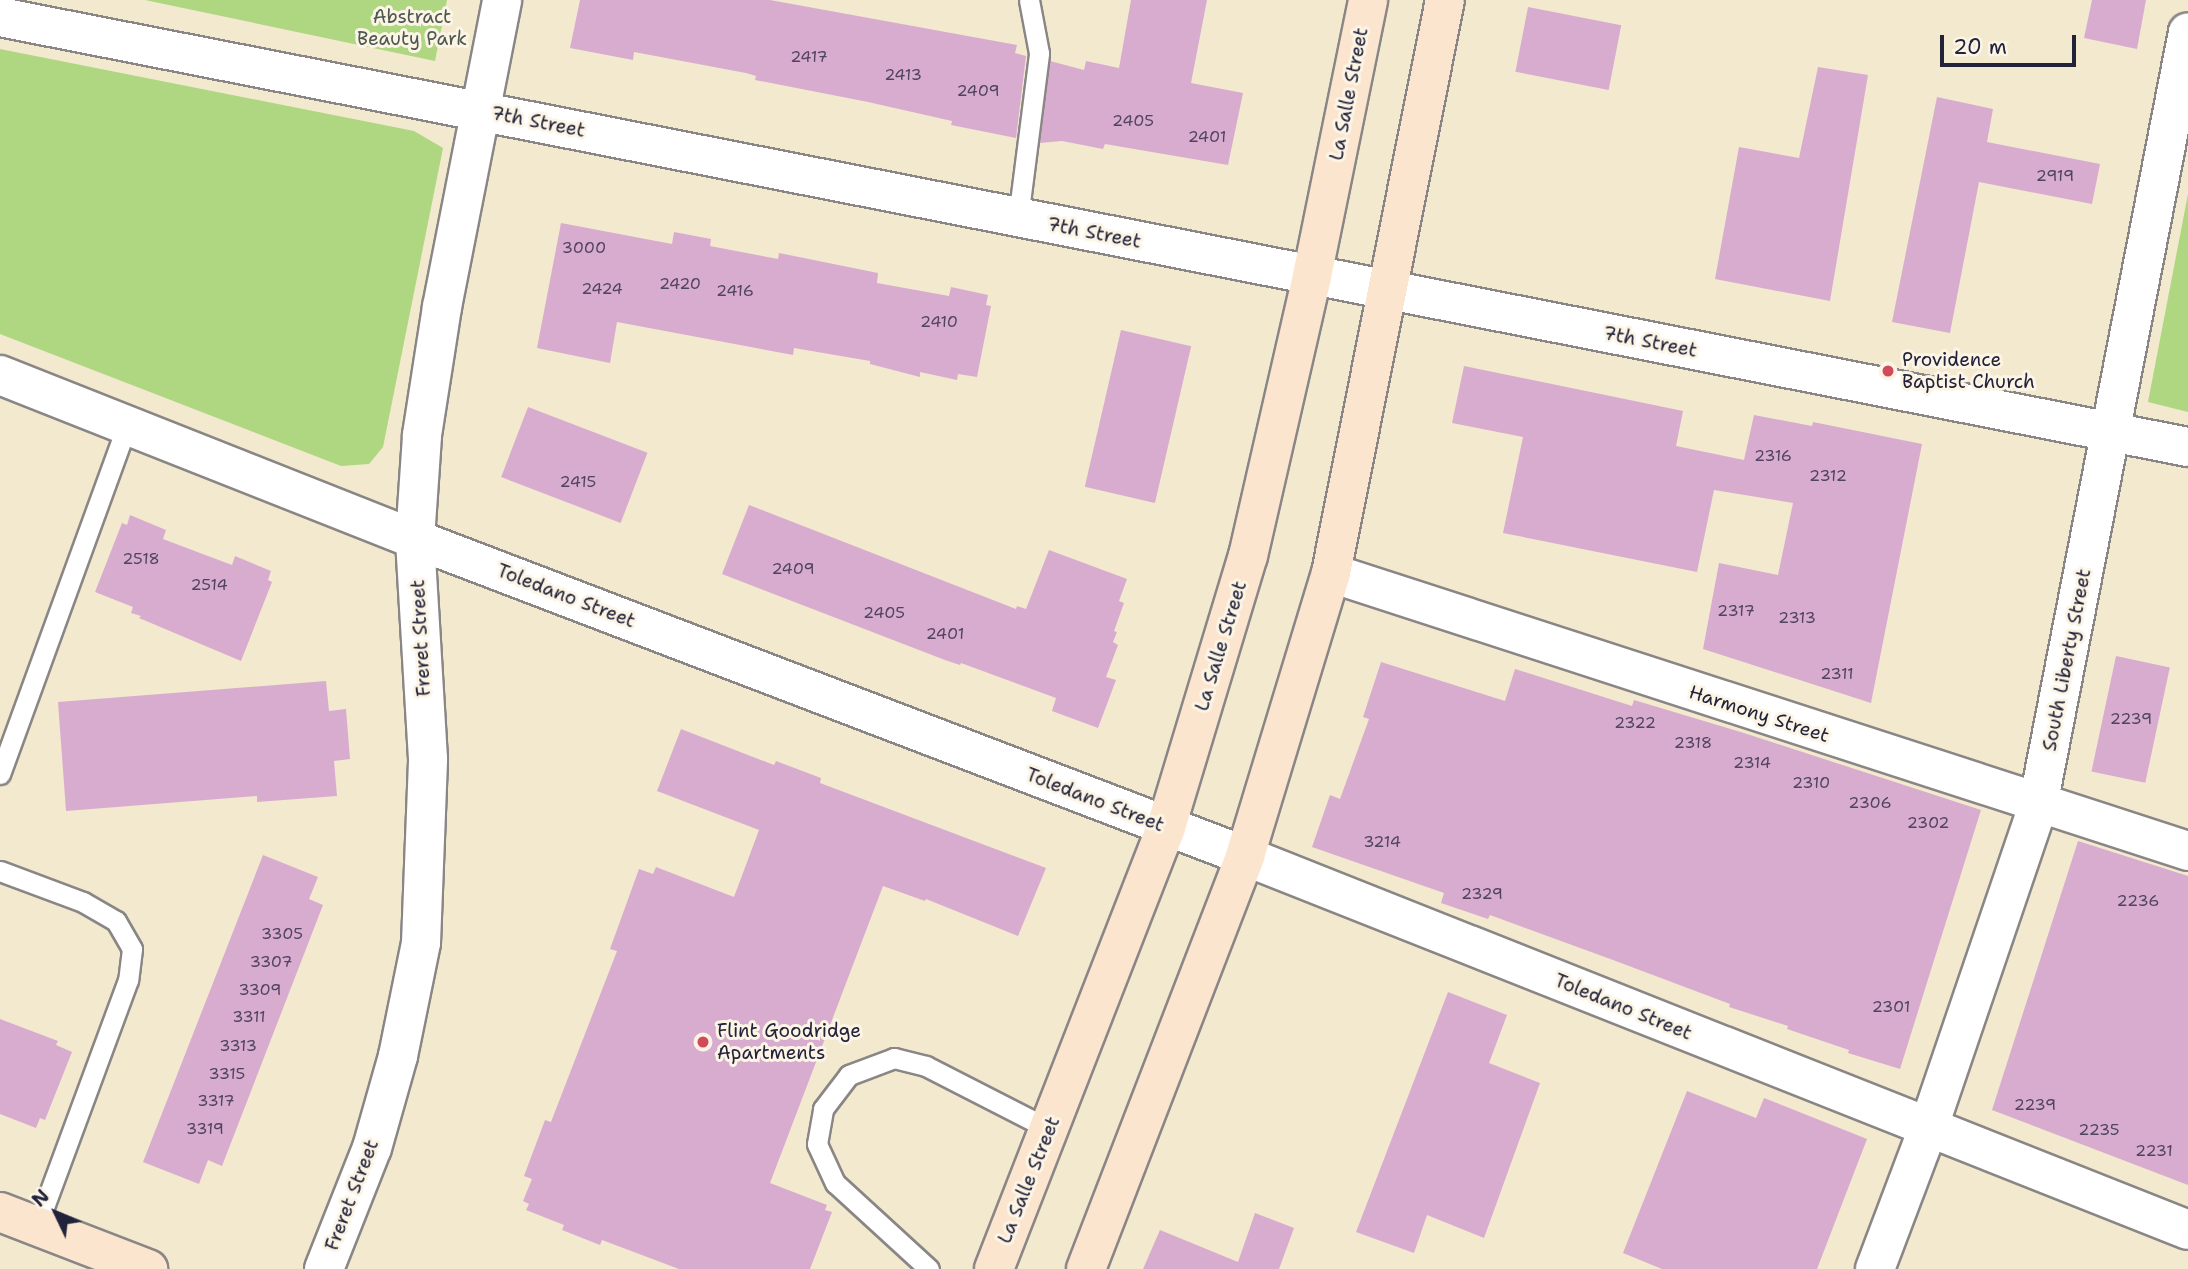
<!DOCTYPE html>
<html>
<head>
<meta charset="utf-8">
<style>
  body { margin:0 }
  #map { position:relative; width:2188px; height:1269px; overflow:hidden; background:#f2e9cf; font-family:"Shantell Sans",sans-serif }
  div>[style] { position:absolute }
  .green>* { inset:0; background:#afd680 }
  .building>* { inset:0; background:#d8accf; transform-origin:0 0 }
  .roads { filter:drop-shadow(2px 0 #8a8685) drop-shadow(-2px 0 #8a8685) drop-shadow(0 2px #8a8685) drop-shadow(0 -2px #8a8685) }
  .lane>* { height:19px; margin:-9.5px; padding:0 9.5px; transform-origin:9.5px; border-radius:9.5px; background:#fff }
  .street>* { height:38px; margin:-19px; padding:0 19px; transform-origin:19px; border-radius:19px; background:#fff }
  .secondary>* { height:38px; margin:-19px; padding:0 19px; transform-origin:19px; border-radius:19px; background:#fce5cf }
  .dots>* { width:19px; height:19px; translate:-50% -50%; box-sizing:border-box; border:4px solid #fcf5e5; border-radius:50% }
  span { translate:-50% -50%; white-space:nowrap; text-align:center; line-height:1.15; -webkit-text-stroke:6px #fcf5e5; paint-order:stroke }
  .number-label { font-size:16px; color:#504460 }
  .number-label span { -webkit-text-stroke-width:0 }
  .park-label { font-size:19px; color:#4c5850 }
  .street-label { font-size:19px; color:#22223b }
  .poi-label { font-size:19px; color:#22223b }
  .left { translate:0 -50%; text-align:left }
  .north { position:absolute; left:21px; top:1178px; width:70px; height:70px; -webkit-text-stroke:5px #fcf5e5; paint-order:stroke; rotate:314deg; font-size:19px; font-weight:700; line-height:28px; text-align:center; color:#22223b }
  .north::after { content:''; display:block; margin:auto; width:24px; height:32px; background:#22223b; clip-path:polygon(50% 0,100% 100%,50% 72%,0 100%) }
  .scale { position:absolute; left:1940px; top:35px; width:136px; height:32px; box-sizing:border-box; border:4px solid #22223b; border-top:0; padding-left:9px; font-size:21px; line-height:24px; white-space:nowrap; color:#22223b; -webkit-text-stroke:5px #fcf5e5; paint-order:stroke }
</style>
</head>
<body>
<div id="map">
  <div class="green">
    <i style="clip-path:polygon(145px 0,447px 0,435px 61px)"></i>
    <i style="clip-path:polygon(0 49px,414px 131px,443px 148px,383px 447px,369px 464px,341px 466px,0 334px)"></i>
    <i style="clip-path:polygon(2188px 194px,2188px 412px,2148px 402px)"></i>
  </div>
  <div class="building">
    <i style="clip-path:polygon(580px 0,770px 0,1017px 45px,1015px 53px,1026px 56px,1016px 138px,951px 125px,952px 121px,868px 102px,755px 80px,756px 76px,746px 73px,634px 52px,633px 60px,570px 48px)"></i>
    <i style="clip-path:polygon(1131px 0,1207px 0,1191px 83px,1243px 93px,1228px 165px,1105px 144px,1103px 149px,1062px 141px,1040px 143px,1050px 61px,1084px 70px,1086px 61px,1119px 68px)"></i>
    <i style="clip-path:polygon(2092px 0,2146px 0,2137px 49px,2084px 38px)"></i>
    <i style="left:1528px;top:7px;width:95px;height:66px;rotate:11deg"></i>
    <i style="clip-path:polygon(1818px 67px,1868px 75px,1830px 301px,1715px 279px,1739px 147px,1799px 158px)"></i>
    <i style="clip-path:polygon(1937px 97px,1993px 109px,1987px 142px,2100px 164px,2092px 204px,1979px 182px,1950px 333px,1892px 322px)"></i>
    <i style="clip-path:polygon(561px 223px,672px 244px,674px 232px,711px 239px,710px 246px,778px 259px,779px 253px,878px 273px,877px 283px,949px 296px,951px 287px,988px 295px,986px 305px,991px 306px,977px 377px,958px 374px,957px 380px,920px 372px,920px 377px,870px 364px,870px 361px,794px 348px,793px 355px,617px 322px,610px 363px,537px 348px)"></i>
    <i style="left:1121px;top:330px;width:72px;height:161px;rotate:13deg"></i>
    <i style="clip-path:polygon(1464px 366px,1683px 411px,1676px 446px,1744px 460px,1754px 415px,1812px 426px,1813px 422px,1922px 444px,1871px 703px,1703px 649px,1719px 563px,1778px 575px,1793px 503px,1714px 490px,1697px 572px,1503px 533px,1523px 437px,1452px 423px)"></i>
    <i style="left:528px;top:407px;width:128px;height:75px;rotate:21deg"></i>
    <i style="clip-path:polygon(749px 505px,1016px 609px,1017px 606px,1026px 609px,1049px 550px,1127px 579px,1119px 601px,1124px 603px,1114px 631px,1117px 632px,1113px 642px,1118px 645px,1106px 677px,1116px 680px,1098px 728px,1052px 711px,1056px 698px,961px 663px,960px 665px,945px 660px,722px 574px)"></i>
    <i style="clip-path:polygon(130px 515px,166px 530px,163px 539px,200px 553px,232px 565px,235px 556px,271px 571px,268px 580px,272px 582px,241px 661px,139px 618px,141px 616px,131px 613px,133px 607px,95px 592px,122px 523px,127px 525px)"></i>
    <i style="left:2116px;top:656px;width:55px;height:118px;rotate:12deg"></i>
    <i style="clip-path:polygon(1381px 662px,1505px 701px,1515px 669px,1632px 706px,1634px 700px,1744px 733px,1981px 810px,1900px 1069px,1848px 1053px,1849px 1050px,1787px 1029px,1788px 1026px,1729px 1007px,1730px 1004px,1613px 960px,1490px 915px,1488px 919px,1441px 903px,1444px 893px,1312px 847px,1330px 795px,1340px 799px,1369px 719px,1363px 717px)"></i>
    <i style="clip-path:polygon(326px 681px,329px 711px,346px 709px,350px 759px,334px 761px,337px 796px,257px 802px,257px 796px,66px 811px,58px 702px)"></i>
    <i style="clip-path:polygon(681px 729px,774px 765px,776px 761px,821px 778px,820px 783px,1046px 868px,1018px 936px,926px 899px,925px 901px,883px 886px,770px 1183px,827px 1205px,825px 1210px,832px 1212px,810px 1269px,679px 1269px,602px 1240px,600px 1245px,562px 1230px,564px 1225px,526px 1210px,529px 1204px,523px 1201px,532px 1179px,524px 1176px,545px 1120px,551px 1122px,617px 951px,610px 949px,639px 869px,653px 874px,656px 867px,734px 897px,759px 830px,657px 791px)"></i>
    <i style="clip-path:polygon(2078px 841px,2188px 876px,2188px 1185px,1992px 1110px)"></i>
    <i style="clip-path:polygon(263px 855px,318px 877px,309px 899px,323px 905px,222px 1166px,208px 1160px,199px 1184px,143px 1162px)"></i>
    <i style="clip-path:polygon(1448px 992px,1507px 1015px,1489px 1063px,1540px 1083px,1484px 1238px,1427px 1215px,1414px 1253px,1356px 1232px)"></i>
    <i style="clip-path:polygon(0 1019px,58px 1041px,56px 1045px,72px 1052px,45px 1120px,40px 1118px,36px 1128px,0 1114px)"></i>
    <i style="clip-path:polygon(1687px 1091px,1756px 1118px,1764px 1098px,1867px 1139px,1817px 1269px,1662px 1269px,1623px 1253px)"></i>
    <i style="clip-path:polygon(1255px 1213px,1294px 1228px,1279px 1269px,1143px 1269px,1160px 1230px,1238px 1262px)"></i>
  </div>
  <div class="roads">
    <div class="lane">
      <i style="left:1018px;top:218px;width:166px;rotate:-82.7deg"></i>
      <i style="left:1039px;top:53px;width:54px;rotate:-100.7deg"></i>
      <i style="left:0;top:774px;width:370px;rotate:-70deg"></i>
      <i style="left:0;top:871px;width:89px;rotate:20.5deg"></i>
      <i style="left:83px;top:902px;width:38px;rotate:30deg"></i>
      <i style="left:116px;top:921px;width:32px;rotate:60deg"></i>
      <i style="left:132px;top:949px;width:31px;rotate:97deg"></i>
      <i style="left:128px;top:980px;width:262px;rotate:110.3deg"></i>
      <i style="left:929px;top:1269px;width:127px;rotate:-137.5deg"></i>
      <i style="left:835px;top:1183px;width:43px;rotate:-114.8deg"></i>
      <i style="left:817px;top:1144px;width:36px;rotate:-80deg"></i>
      <i style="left:823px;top:1109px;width:43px;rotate:-52.6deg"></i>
      <i style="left:849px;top:1075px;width:48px;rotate:-20.7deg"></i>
      <i style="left:894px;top:1058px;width:33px;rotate:14deg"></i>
      <i style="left:926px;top:1066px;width:138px;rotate:27.1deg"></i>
    </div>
    <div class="street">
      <i style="left:0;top:17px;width:2230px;rotate:11.12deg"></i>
      <i style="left:0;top:375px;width:446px;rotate:21.6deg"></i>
      <i style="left:415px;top:539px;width:888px;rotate:20.9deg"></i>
      <i style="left:1245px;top:856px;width:1014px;rotate:21.63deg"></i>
      <i style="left:1331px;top:573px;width:901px;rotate:17.97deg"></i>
      <i style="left:324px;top:1269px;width:130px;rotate:-68.4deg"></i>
      <i style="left:372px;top:1148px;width:96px;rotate:-74.2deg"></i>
      <i style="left:398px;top:1056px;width:115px;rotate:-78.5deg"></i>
      <i style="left:421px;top:943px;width:184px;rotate:-87.8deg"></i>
      <i style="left:428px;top:759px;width:220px;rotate:-93.4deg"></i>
      <i style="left:415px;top:539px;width:104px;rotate:-86.1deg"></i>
      <i style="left:422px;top:435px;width:130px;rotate:-81.1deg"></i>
      <i style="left:442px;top:307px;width:313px;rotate:-78.9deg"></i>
      <i style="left:1875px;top:1269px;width:150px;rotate:-69.3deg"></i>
      <i style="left:1928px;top:1129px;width:342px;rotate:-71.2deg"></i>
      <i style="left:2038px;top:805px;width:787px;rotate:-79.02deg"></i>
    </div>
    <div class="secondary">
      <i style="left:0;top:1212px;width:159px;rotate:21.1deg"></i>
      <i style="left:994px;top:1269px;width:474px;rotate:-68.7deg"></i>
      <i style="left:1166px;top:827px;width:283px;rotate:-73.2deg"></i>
      <i style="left:1248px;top:556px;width:287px;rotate:-77.1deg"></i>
      <i style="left:1312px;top:276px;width:282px;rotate:-78.5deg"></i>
      <i style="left:1086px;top:1269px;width:443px;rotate:-68.9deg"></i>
      <i style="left:1245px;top:856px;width:296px;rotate:-73.1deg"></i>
      <i style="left:1331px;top:573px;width:584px;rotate:-78.75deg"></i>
    </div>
  </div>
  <div class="dots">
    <i style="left:1888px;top:371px;background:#d1495b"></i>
    <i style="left:703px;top:1042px;background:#d1495b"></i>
  </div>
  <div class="number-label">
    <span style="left:809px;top:57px">2417</span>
    <span style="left:903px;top:75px">2413</span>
    <span style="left:978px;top:91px">2409</span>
    <span style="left:1133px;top:121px">2405</span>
    <span style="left:1207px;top:137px">2401</span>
    <span style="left:2055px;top:176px">2919</span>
    <span style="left:584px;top:248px">3000</span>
    <span style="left:680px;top:284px">2420</span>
    <span style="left:602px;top:289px">2424</span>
    <span style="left:735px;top:291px">2416</span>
    <span style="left:939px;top:322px">2410</span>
    <span style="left:1773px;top:456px">2316</span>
    <span style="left:1828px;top:476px">2312</span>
    <span style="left:578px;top:482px">2415</span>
    <span style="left:141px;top:559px">2518</span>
    <span style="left:793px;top:569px">2409</span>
    <span style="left:209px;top:585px">2514</span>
    <span style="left:1736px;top:611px">2317</span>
    <span style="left:884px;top:613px">2405</span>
    <span style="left:1797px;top:618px">2313</span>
    <span style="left:945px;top:634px">2401</span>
    <span style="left:1837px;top:674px">2311</span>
    <span style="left:2131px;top:719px">2239</span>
    <span style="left:1635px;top:723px">2322</span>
    <span style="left:1693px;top:743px">2318</span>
    <span style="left:1752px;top:763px">2314</span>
    <span style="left:1811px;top:783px">2310</span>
    <span style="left:1870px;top:803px">2306</span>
    <span style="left:1928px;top:823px">2302</span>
    <span style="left:1382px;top:842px">3214</span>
    <span style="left:1482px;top:894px">2329</span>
    <span style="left:2138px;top:901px">2236</span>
    <span style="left:282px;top:934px">3305</span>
    <span style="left:271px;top:962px">3307</span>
    <span style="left:260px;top:990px">3309</span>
    <span style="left:1891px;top:1007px">2301</span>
    <span style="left:249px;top:1017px">3311</span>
    <span style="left:238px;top:1046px">3313</span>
    <span style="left:227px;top:1074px">3315</span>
    <span style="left:216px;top:1101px">3317</span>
    <span style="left:2035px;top:1105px">2239</span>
    <span style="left:205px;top:1129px">3319</span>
    <span style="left:2099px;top:1130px">2235</span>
    <span style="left:2154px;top:1151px">2231</span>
  </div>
  <div class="park-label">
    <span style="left:412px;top:28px">Abstract<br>Beauty Park</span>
  </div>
  <div class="street-label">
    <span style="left:1349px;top:94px;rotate:-79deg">La Salle Street</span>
    <span style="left:538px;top:122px;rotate:11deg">7th Street</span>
    <span style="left:1094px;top:233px;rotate:11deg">7th Street</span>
    <span style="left:1650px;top:342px;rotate:11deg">7th Street</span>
    <span style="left:566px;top:596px;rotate:21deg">Toledano Street</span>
    <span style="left:421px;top:638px;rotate:-93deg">Freret Street</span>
    <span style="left:1221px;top:646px;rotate:-73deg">La Salle Street</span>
    <span style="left:2067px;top:660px;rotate:-79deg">South Liberty Street</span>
    <span style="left:1759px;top:714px;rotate:18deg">Harmony Street</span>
    <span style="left:1095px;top:800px;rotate:21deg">Toledano Street</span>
    <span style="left:1623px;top:1007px;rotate:22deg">Toledano Street</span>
    <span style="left:1029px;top:1180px;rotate:-68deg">La Salle Street</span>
    <span style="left:352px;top:1195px;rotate:-69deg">Freret Street</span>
  </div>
  <div class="poi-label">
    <span class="left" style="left:1902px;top:371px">Providence<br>Baptist Church</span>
    <span class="left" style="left:717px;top:1042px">Flint Goodridge<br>Apartments</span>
  </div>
  <div class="north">N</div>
  <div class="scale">20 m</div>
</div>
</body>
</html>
